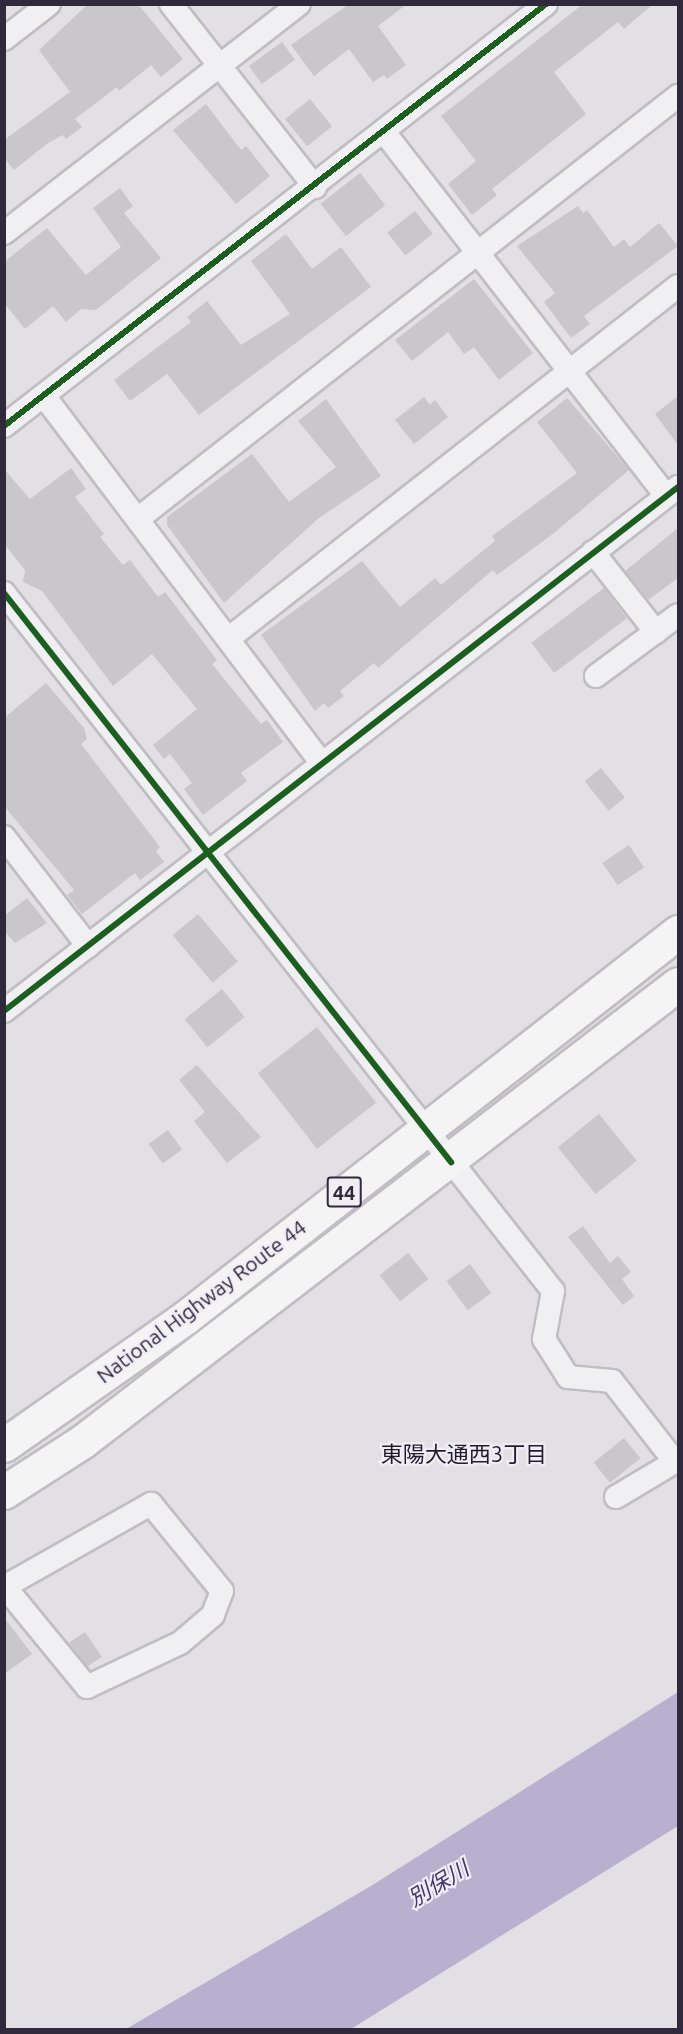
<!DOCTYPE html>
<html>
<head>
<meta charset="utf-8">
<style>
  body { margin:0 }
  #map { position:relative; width:683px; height:2034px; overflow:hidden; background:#e2e0e5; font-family:Ubuntu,"Noto Sans JP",sans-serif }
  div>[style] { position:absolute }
  .water>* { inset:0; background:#b8b0ce }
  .building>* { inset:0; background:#c9c6cc; transform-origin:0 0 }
  .roads { filter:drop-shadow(2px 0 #c0bec3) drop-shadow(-2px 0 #c0bec3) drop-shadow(0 2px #c0bec3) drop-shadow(0 -2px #c0bec3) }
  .minor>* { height:22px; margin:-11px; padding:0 11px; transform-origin:11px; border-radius:11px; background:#f0eff2 }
  .highway>* { height:33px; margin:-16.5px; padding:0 16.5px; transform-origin:16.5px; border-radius:16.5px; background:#f5f4f5 }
  .cycleway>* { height:6px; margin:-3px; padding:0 3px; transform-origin:3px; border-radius:3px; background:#1b5e20 }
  span { translate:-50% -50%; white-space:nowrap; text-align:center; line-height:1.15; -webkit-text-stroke:4.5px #f0eef5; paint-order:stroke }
  .shield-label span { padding:2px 4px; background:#f0eef5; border:2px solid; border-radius:4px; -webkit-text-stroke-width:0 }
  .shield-label { font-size:20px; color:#30293c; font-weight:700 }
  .street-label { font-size:21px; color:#30293c }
  .neighbourhood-label { font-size:22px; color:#221b2d }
  .water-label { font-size:22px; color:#46366d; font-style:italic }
  .frame { position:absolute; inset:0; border:6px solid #30293c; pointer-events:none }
</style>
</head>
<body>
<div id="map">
  <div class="water">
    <i style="clip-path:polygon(678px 1692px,678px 1826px,351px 2029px,126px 2029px,371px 1886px)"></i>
  </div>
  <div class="building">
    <i style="clip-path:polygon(88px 4px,138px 4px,183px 59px,161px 77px,151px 65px,119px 91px,117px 87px,75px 119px,82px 127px,66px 139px,63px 135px,48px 143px,14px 170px,4px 158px,4px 140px,70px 92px,39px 50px)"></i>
    <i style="clip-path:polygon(349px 4px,407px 4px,378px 26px,406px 65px,387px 79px,384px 75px,373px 82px,349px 49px,314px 76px,291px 45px)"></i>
    <i style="clip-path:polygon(583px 4px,653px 4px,624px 29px,618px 22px,554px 72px,586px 114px,492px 189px,497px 195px,472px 215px,448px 184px,476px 161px,441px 116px)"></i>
    <i style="left:282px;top:42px;width:22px;height:41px;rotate:54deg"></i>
    <i style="left:310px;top:99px;width:35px;height:32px;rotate:51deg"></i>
    <i style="clip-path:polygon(206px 104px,241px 150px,246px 146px,270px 176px,236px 204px,173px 130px)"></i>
    <i style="left:360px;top:173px;width:41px;height:50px;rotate:52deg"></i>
    <i style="clip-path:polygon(120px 188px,133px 206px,124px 213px,161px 258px,96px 310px,81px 309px,66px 322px,53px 306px,25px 329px,4px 303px,4px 262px,47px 228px,86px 275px,121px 247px,93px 208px)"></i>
    <i style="clip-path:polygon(578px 206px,583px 213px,587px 210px,614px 247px,624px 239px,630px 247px,659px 223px,678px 246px,584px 316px,590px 324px,571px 338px,544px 302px,555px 293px,517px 246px)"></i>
    <i style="left:415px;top:211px;width:29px;height:35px;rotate:52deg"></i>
    <i style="clip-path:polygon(286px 234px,312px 269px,341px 247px,371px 287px,199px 415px,167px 374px,130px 401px,114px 380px,191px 322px,187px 317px,207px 301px,241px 345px,290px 314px,251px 261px)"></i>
    <i style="clip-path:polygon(474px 279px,533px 353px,499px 380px,474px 347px,464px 354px,448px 332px,412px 361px,395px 340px)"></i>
    <i style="clip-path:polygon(678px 396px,678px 445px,655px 414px)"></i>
    <i style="clip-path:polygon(424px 397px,430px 405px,435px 400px,448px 417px,414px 444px,395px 420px)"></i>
    <i style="clip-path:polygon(567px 398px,629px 470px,554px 533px,497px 575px,493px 570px,378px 668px,374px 663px,340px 691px,344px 696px,328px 708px,324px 703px,315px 711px,261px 635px,362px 561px,400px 607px,435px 578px,441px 585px,495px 541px,492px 536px,577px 473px,537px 422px)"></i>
    <i style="clip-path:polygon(326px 399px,381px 476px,319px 518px,224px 603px,167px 525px,167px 517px,252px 454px,289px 502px,336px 467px,298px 421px)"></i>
    <i style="clip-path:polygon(71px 468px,86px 489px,75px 497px,104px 534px,100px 537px,123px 565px,130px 560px,158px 597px,165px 592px,217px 660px,212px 664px,261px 724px,267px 720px,283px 742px,241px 773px,247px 781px,203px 815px,184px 789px,192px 783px,170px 754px,164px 759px,153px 745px,197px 709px,152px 654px,113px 686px,42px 591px,23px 582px,25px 570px,4px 544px,4px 469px,30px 499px)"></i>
    <i style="clip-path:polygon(678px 528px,678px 578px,648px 600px,625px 571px)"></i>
    <i style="left:604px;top:588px;width:38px;height:91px;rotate:53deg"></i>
    <i style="clip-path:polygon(46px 683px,84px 728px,87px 739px,81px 744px,160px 847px,156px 851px,164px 862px,140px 880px,135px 873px,82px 914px,67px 895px,74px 890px,4px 806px,4px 718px)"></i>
    <i style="left:601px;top:768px;width:38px;height:21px;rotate:51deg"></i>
    <i style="left:629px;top:845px;width:27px;height:32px;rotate:56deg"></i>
    <i style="clip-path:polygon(27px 898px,47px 923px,15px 943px,4px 931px,4px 916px)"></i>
    <i style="left:198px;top:914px;width:62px;height:33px;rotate:50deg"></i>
    <i style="left:222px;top:989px;width:36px;height:48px;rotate:51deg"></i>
    <i style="left:317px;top:1027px;width:96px;height:75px;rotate:52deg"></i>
    <i style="clip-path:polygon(197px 1065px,261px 1137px,227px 1163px,194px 1121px,205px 1112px,179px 1080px)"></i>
    <i style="left:599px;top:1114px;width:60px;height:53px;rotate:51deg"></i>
    <i style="left:168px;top:1130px;width:24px;height:24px;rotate:54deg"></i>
    <i style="clip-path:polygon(583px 1226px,610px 1263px,618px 1256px,631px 1272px,622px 1279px,634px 1296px,623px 1305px,568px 1237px)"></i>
    <i style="left:408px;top:1253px;width:33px;height:36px;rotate:52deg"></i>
    <i style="left:470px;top:1264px;width:36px;height:29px;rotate:54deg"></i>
    <i style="left:624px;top:1438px;width:26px;height:39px;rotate:51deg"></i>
    <i style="clip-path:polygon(4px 1617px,32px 1654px,4px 1674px)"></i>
    <i style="left:85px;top:1632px;width:30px;height:19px;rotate:56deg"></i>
  </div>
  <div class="roads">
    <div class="minor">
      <i style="left:171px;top:4px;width:233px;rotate:51.8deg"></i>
      <i style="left:4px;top:39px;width:57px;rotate:-37.9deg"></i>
      <i style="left:384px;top:132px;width:460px;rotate:52.2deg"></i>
      <i style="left:4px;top:233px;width:373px;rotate:-37.8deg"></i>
      <i style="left:44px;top:396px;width:460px;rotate:52.9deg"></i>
      <i style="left:4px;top:426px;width:687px;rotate:-37.9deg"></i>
      <i style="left:139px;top:518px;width:685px;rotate:-38.06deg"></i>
      <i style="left:593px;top:552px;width:102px;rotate:51.8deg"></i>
      <i style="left:4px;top:593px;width:888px;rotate:51.81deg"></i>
      <i style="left:553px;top:1291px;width:49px;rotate:100.6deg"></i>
      <i style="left:544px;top:1339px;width:45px;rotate:57.7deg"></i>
      <i style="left:568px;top:1377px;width:44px;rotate:5.2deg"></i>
      <i style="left:612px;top:1381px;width:103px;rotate:52.1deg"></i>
      <i style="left:228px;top:639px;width:572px;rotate:-38.11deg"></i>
      <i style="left:596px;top:676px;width:102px;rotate:-36.6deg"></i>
      <i style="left:4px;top:837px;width:138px;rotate:52.4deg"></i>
      <i style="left:4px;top:1011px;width:854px;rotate:-37.86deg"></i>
      <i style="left:616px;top:1497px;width:72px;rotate:-30.8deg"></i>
      <i style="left:4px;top:1587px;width:169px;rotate:-29.5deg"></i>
      <i style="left:151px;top:1504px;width:112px;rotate:50.8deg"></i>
      <i style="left:222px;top:1591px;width:26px;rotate:111deg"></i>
      <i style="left:213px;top:1615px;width:43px;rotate:139.7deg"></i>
      <i style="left:180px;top:1643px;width:103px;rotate:154.7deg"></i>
      <i style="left:87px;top:1687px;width:129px;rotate:-129.4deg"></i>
    </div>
    <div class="highway">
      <i style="left:4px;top:1445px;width:223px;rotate:-35.1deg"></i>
      <i style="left:186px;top:1317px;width:625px;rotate:-38.04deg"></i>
      <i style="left:4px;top:1492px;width:94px;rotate:-32.8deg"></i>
      <i style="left:83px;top:1441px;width:750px;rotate:-37.53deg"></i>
    </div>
  </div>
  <div class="cycleway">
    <i style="left:4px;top:426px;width:687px;rotate:-37.9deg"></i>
    <i style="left:4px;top:593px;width:724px;rotate:51.85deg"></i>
    <i style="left:4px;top:1011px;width:854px;rotate:-37.86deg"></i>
  </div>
  <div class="shield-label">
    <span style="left:344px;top:1192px">44</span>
  </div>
  <div class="street-label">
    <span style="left:201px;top:1301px;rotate:-37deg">National Highway Route 44</span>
  </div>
  <div class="neighbourhood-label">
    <span style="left:464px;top:1454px">東陽大通西3丁目</span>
  </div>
  <div class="water-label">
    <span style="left:438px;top:1883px;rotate:-31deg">別保川</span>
  </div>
  <div class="frame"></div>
</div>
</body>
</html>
